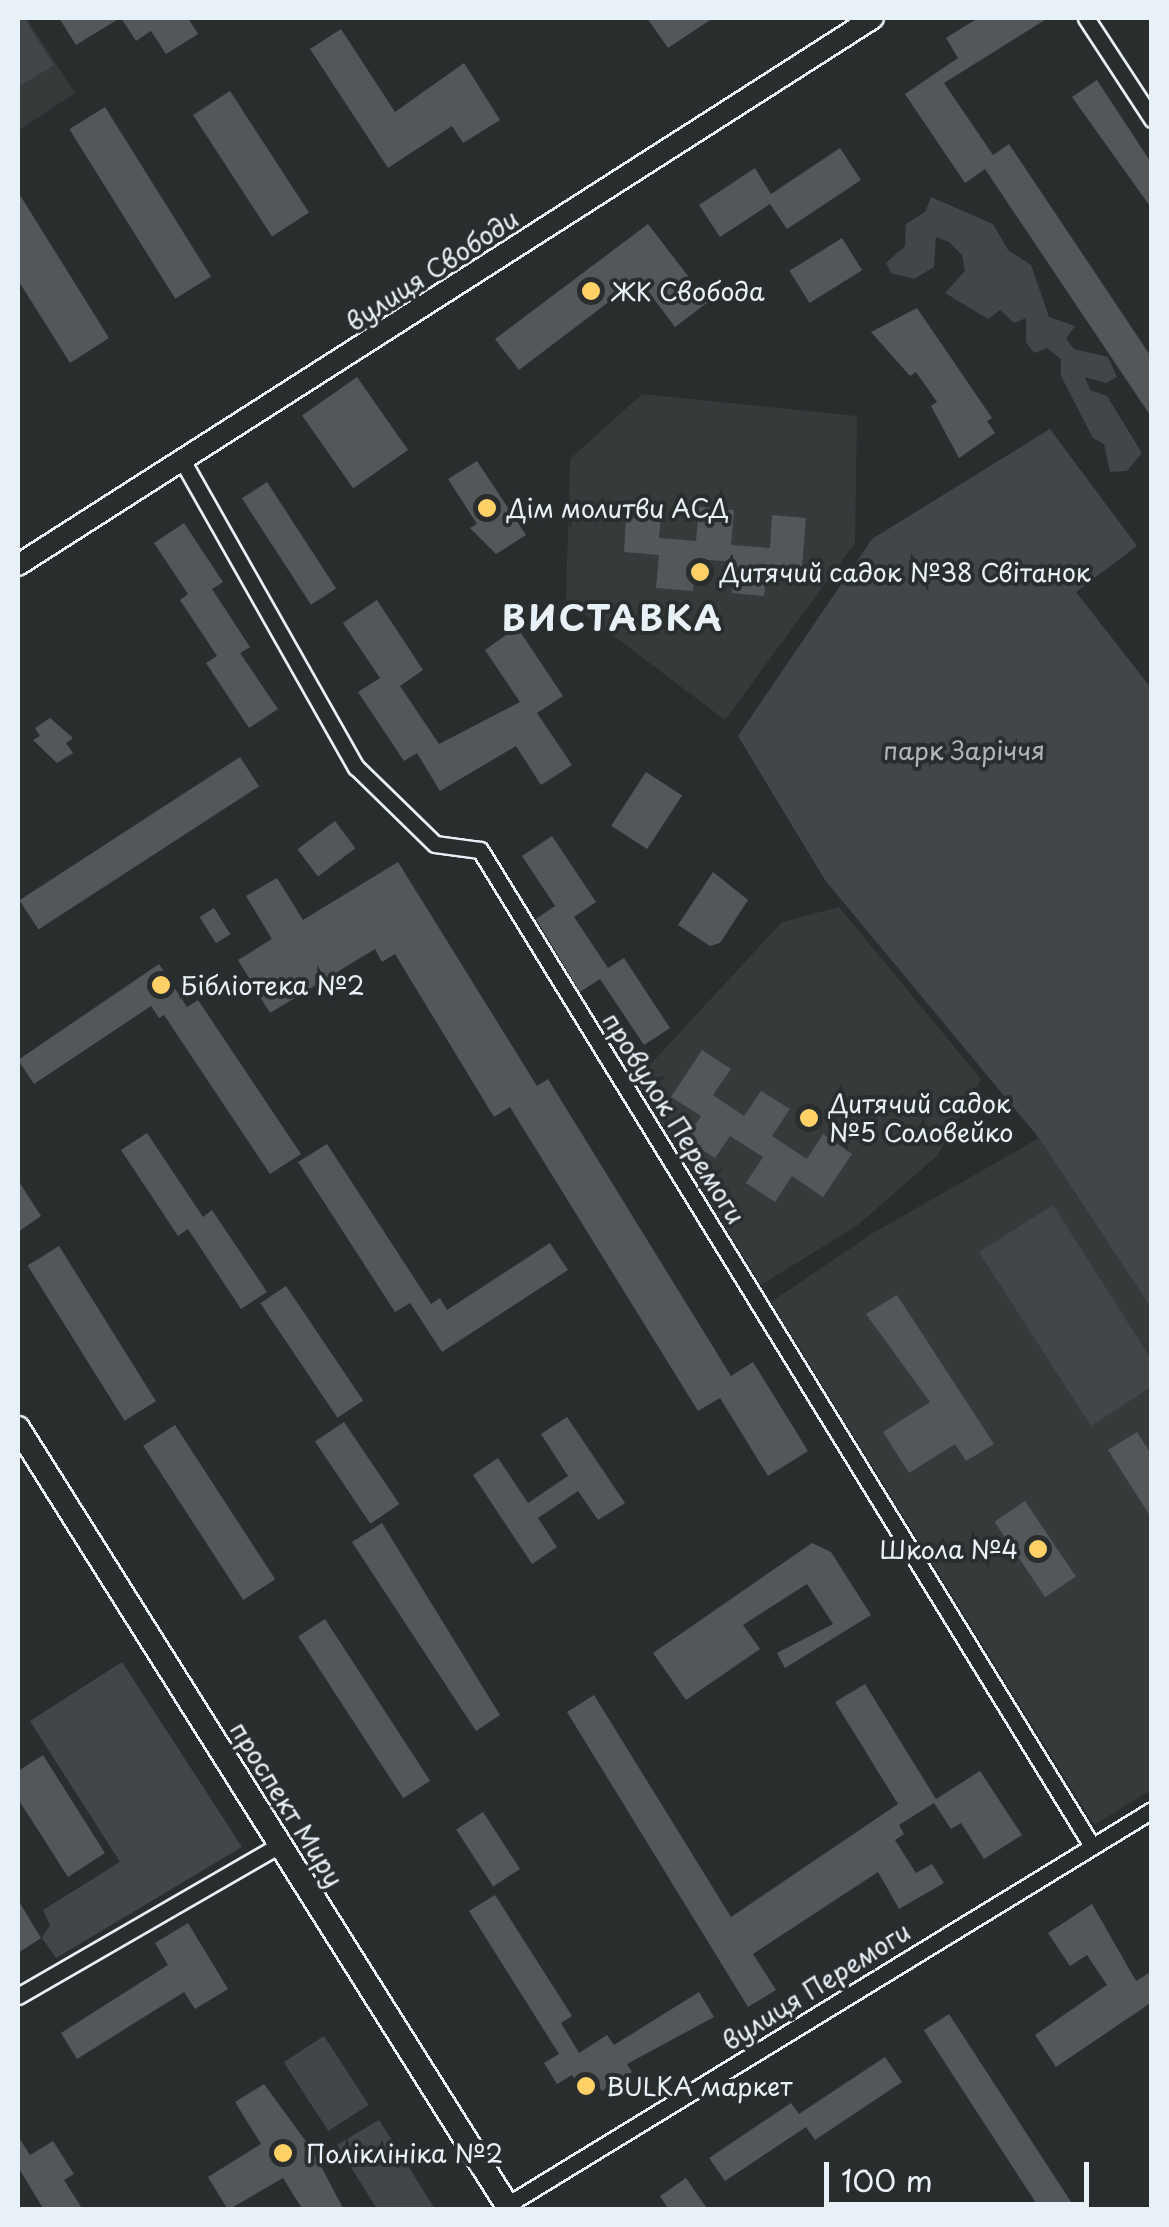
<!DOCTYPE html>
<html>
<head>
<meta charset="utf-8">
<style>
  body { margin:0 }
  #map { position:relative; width:1169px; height:2227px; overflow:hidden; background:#2a2d2e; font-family:"Playpen Sans",sans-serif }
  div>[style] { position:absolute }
  .built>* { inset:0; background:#363a3b }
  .green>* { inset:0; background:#424648; transform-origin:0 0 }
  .building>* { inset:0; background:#535759; transform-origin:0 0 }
  .roads { filter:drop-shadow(2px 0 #e8f1f8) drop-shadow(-2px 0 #e8f1f8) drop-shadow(0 2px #e8f1f8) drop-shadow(0 -2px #e8f1f8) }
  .minor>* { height:15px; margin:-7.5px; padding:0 7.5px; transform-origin:7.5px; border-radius:7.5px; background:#2a2d2e }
  .secondary>* { height:20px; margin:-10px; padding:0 10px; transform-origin:10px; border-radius:10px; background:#2a2d2e }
  .primary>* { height:22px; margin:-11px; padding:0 11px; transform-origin:11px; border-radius:11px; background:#2a2d2e }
  .dots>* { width:28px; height:28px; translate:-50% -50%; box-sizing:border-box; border:5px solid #2a2d2e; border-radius:50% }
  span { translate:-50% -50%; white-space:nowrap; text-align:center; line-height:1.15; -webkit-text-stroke:8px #2a2d2e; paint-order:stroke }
  .street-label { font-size:25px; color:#e8f1f8 }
  .poi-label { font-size:25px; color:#e8f1f8 }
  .left { translate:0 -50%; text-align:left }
  .right { translate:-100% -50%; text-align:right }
  .park-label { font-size:25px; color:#aeb5ba }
  .district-label { font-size:35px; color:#e8f1f8; font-weight:700; letter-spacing:2.5px }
  .frame { position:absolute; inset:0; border:20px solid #e8f1f8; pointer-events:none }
  .scale { position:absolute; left:824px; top:2162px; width:265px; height:45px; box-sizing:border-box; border:5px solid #e8f1f8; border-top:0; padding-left:12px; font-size:30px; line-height:35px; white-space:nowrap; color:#e8f1f8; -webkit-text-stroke:8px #2a2d2e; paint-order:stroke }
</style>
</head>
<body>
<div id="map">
  <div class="built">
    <i style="clip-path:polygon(18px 18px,26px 18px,75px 93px,18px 131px)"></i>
    <i style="clip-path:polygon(642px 394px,857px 416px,855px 543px,725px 720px,566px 600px,570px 459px)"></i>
    <i style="clip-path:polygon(839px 907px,981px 1079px,938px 1155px,858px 1225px,761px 1285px,635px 1081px,782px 922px)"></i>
    <i style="clip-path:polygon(1039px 1138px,1151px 1308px,1151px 1790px,1094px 1825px,771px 1302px,873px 1233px)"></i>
  </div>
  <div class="green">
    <i style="clip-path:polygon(18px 18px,24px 18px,54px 65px,18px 87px)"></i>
    <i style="clip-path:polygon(931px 197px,993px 224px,1008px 250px,1031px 265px,1049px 317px,1075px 326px,1066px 339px,1074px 349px,1108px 357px,1117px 377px,1106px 383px,1085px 377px,1090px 390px,1107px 396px,1142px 453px,1127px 471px,1110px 472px,1104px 444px,1093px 438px,1061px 376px,1061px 359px,1047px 348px,1034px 353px,1026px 342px,1026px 318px,1014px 323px,1000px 310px,988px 319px,945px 293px,965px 271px,962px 255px,949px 242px,936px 237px,934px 267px,914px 279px,891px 273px,886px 263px,905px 246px,906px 224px,925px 212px)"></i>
    <i style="clip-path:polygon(1050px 429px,1137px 546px,1076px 592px,1151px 688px,1151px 1308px,1039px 1138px,825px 880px,738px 736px,872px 539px)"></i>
    <i style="clip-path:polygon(1053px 1205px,1151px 1359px,1151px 1387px,1091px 1426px,979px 1252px)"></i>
    <i style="clip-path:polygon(122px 1662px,242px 1847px,56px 1958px,42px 1938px,50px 1925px,43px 1910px,120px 1862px,30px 1721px)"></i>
    <i style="left:324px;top:2036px;width:82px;height:48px;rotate:57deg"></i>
    <i style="clip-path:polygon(379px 2120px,435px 2209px,377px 2209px,337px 2145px)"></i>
  </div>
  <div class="building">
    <i style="clip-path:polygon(59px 18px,120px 18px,76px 45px)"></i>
    <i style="clip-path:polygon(121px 18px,188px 18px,198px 34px,166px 54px,151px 31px,136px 41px)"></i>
    <i style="clip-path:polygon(647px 18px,713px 18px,668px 48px)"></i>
    <i style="clip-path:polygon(978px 18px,1048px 18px,944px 83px,993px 155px,1009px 144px,1152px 358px,1152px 418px,985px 169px,965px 183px,905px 94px,958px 58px,946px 38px)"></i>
    <i style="clip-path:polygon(341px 29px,395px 112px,464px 63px,500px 120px,463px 143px,452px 126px,388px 168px,310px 49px)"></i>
    <i style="clip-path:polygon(1097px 80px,1152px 164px,1152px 209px,1072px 97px)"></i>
    <i style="left:230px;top:91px;width:145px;height:44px;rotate:57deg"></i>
    <i style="left:105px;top:107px;width:200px;height:42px;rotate:58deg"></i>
    <i style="clip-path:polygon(840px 148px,861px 180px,787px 229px,770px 204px,720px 237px,699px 205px,755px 168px,771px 194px)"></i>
    <i style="clip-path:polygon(18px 192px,109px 338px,70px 363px,18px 280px)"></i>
    <i style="clip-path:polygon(648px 224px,708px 302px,675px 327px,639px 279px,519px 370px,495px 339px)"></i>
    <i style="left:842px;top:238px;width:38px;height:62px;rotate:58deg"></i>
    <i style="clip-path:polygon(917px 308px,992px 418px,987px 421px,995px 433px,959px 458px,931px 406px,937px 402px,916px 372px,910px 376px,871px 332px)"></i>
    <i style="left:357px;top:377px;width:89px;height:67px;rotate:55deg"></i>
    <i style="clip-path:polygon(477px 461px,526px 535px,496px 554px,470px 528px,477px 524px,448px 479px)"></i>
    <i style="left:267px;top:482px;width:127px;height:30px;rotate:57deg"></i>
    <i style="clip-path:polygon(627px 503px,662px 506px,659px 538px,696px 541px,699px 507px,734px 510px,731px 545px,770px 548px,772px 515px,806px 518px,802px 568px,767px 565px,764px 596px,732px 593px,734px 562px,696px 559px,693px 591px,656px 588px,659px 555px,624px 552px)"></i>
    <i style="clip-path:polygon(184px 523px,223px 582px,212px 589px,250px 647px,240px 653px,278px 709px,249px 728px,206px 663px,217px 656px,180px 600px,188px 594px,154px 543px)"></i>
    <i style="clip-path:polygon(377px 600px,423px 670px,400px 686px,439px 744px,520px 702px,485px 650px,517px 627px,563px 696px,537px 713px,572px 765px,541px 785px,516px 746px,440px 791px,417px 753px,404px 761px,358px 692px,380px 678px,343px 623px)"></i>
    <i style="clip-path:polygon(50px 718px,73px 738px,66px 743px,73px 753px,57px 763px,33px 740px,40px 736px,35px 728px)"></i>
    <i style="left:240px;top:757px;width:35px;height:263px;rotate:57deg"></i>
    <i style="left:646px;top:772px;width:43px;height:64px;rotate:33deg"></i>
    <i style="left:335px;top:821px;width:34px;height:47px;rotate:53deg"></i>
    <i style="clip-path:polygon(552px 836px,596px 902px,574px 917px,608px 968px,624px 958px,670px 1028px,644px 1045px,600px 979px,580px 992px,536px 919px,555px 906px,522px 856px)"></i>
    <i style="clip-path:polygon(398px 862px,537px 1086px,548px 1079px,731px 1376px,753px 1362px,808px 1451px,768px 1476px,720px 1398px,698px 1411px,510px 1107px,494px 1117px,395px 954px,382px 962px,375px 949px,270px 1013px,238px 960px,272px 939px,246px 896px,277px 878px,303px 920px)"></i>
    <i style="clip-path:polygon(713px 872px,748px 900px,720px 943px,710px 946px,678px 925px)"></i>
    <i style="left:214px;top:908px;width:31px;height:17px;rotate:58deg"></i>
    <i style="clip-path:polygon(159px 964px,187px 1007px,198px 1000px,301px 1154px,270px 1174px,164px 1015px,159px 1018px,151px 1006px,34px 1084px,18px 1060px)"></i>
    <i style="clip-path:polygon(702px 1050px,731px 1069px,713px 1095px,744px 1116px,761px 1091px,790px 1109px,772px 1136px,807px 1159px,823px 1134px,852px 1154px,823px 1197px,792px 1176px,775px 1202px,746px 1183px,763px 1157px,730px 1136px,715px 1158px,685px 1139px,701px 1116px,671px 1097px)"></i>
    <i style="clip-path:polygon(147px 1133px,203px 1217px,212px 1210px,267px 1292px,241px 1309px,188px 1229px,178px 1236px,121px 1150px)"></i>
    <i style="clip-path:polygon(327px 1144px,431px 1304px,440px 1298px,447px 1310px,550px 1243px,568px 1270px,442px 1352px,410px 1303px,395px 1312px,298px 1162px)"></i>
    <i style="clip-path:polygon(18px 1180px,41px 1216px,18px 1232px)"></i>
    <i style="left:59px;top:1246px;width:183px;height:37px;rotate:58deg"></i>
    <i style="left:286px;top:1286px;width:138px;height:31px;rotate:56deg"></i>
    <i style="clip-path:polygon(897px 1295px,994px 1444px,966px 1461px,955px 1444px,909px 1473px,883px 1432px,930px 1402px,866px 1314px)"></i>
    <i style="clip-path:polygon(567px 1417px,625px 1503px,598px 1520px,578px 1491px,538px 1518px,557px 1547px,532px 1564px,473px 1475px,498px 1458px,528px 1503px,568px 1476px,541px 1434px)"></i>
    <i style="left:344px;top:1422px;width:99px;height:35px;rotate:56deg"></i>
    <i style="left:175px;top:1425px;width:184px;height:38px;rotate:57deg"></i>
    <i style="clip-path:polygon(1137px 1432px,1152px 1455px,1152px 1519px,1108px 1450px)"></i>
    <i style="left:1025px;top:1501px;width:91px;height:37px;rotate:56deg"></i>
    <i style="clip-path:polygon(382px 1523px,500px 1715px,476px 1731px,352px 1542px)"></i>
    <i style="clip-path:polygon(812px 1543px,831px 1552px,871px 1615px,785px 1668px,777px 1653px,833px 1624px,807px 1584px,743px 1625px,760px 1649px,686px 1700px,653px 1653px)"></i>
    <i style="left:325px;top:1619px;width:193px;height:32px;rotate:57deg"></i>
    <i style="clip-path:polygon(865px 1684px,936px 1799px,980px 1771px,1022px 1835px,984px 1859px,961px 1823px,951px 1829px,934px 1803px,899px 1825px,904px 1834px,895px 1840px,916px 1873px,932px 1864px,944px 1883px,899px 1909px,878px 1872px,753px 1954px,776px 1990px,748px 2007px,567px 1712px,594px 1695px,731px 1917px,898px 1804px,835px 1702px)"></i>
    <i style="clip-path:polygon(43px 1755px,105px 1853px,68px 1877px,18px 1799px,18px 1771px)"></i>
    <i style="left:483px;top:1812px;width:68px;height:32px;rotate:57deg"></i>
    <i style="clip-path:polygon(495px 1895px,572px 2016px,561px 2023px,579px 2053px,607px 2035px,614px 2045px,699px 1992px,714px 2017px,627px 2064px,632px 2072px,602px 2091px,597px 2084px,583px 2093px,572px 2075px,557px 2084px,544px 2063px,559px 2054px,469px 1911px)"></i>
    <i style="clip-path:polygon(18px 1900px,41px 1938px,18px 1953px)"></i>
    <i style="clip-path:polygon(1092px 1904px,1136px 1981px,1152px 1971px,1152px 2002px,1056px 2067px,1035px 2035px,1107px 1985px,1087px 1955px,1070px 1966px,1048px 1933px)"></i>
    <i style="clip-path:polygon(188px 1923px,228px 1989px,195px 2009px,184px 1992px,77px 2059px,61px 2033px,168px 1965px,155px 1943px)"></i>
    <i style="left:949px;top:2014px;width:235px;height:30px;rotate:57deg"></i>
    <i style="clip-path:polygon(885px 2057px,902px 2082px,815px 2140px,806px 2127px,725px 2181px,709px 2158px,791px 2103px,799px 2114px)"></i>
    <i style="clip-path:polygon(264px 2084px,313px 2151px,344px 2210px,303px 2210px,283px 2178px,228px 2210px,208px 2177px,261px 2144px,235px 2102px)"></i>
    <i style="clip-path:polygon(18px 2136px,30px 2155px,53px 2141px,74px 2174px,64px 2180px,83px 2210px,44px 2210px,18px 2167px)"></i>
    <i style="clip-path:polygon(686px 2178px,708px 2210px,669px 2210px,660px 2196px)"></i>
  </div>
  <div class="roads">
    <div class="minor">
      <i style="left:1086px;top:18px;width:121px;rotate:56.8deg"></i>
      <i style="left:182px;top:460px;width:353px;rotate:60.5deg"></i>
      <i style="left:356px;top:767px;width:110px;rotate:44.3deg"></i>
      <i style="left:435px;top:844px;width:45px;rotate:7.6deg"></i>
      <i style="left:480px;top:850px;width:1169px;rotate:58.43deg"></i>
      <i style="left:18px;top:1996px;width:302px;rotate:-30deg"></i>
      <i style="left:507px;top:2205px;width:756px;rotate:-31.48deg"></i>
    </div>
    <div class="secondary">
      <i style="left:18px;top:565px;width:1015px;rotate:-32.61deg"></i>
    </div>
    <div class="primary">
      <i style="left:18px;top:1428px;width:924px;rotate:57.82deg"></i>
    </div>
  </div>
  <div class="dots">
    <i style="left:591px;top:291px;background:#ffd166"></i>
    <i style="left:487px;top:508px;background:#ffd166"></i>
    <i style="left:700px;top:572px;background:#ffd166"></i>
    <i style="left:161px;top:985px;background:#ffd166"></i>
    <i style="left:809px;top:1118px;background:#ffd166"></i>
    <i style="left:1038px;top:1549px;background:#ffd166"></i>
    <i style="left:586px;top:2086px;background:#ffd166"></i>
    <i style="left:283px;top:2153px;background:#ffd166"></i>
  </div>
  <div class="street-label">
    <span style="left:432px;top:270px;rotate:-33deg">вулиця Свободи</span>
    <span style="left:674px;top:1118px;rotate:58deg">провулок Перемоги</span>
    <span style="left:287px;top:1804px;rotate:58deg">проспект Миру</span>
    <span style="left:816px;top:1986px;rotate:-32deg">вулиця Перемоги</span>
  </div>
  <div class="poi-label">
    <span class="left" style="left:611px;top:291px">ЖК Свобода</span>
    <span class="left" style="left:507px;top:508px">Дім молитви АСД</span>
    <span class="left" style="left:720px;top:572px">Дитячий садок №38 Світанок</span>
    <span class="left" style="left:181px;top:985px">Бібліотека №2</span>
    <span class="left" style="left:829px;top:1118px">Дитячий садок<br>№5 Соловейко</span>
    <span class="right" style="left:1018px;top:1549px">Школа №4</span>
    <span class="left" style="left:606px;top:2086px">BULKA маркет</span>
    <span class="left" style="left:306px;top:2153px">Поліклініка №2</span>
  </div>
  <div class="park-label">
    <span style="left:964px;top:750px">парк Заріччя</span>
  </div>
  <div class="district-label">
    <span style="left:613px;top:617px">ВИСТАВКА</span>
  </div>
  <div class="frame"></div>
  <div class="scale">100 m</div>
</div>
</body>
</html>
